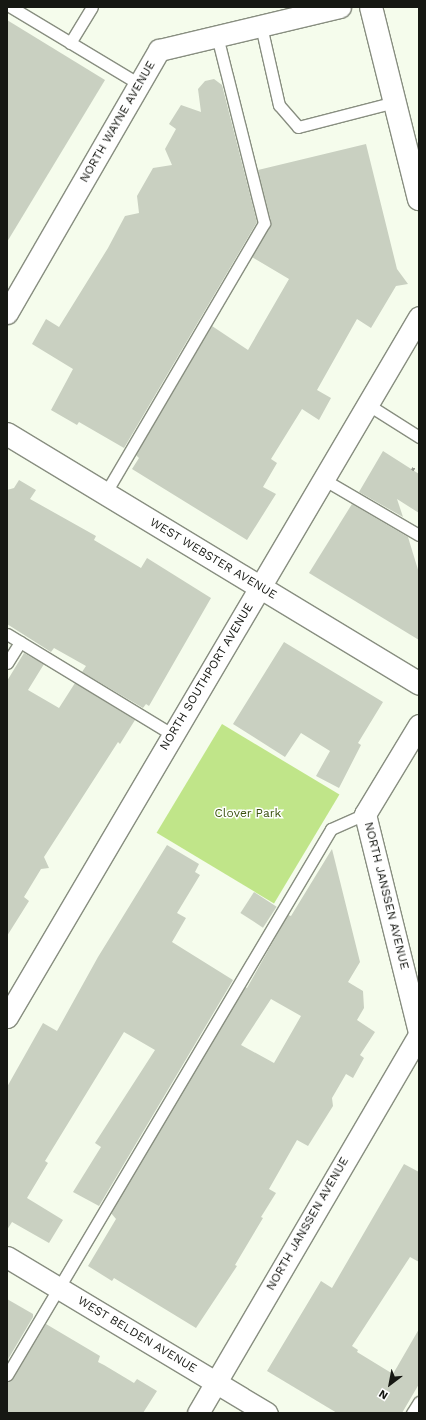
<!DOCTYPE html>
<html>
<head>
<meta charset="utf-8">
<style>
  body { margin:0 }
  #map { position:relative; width:426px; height:1420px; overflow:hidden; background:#f5fcec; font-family:"Work Sans",sans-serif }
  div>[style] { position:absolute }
  .green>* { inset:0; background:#c0e589; transform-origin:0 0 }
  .building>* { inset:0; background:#c9d0c1; transform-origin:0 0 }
  .path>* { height:2.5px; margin-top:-1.25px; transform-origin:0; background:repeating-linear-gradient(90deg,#94988d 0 3px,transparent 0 6px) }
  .roads { filter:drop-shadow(1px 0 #888e80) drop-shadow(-1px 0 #888e80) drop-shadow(0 1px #888e80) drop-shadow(0 -1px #888e80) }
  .service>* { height:11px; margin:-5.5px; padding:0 5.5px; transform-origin:5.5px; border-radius:5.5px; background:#fff }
  .minor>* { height:21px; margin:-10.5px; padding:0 10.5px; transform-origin:10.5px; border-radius:10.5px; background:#fff }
  .tertiary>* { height:22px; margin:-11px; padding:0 11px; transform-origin:11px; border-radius:11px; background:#fff }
  .secondary>* { height:22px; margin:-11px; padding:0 11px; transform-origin:11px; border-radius:11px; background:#fff }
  span { translate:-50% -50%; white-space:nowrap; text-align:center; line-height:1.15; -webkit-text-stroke:3px #fff; paint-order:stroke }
  .street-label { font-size:12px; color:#161813 }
  .park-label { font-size:12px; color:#3c5210 }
  .frame { position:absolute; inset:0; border:8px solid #161813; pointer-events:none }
  .north { position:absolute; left:370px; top:1364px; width:40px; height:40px; -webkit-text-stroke:3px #fff; paint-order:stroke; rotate:212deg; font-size:11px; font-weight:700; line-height:16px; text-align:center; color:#161813 }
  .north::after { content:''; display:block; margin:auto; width:14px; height:18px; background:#161813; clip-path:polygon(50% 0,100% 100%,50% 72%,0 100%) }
</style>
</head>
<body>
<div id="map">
  <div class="green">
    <i style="left:222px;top:724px;width:137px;height:127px;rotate:31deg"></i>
  </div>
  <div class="building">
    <i style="clip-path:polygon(7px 20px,105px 80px,7px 242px)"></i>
    <i style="clip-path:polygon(214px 79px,222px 85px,257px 222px,124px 448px,79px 422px,77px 425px,51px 410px,73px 369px,32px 344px,46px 319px,59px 327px,108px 248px,125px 216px,139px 213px,137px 196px,153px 168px,172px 165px,165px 149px,176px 129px,169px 124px,181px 105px,201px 112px,198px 89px,205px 81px)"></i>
    <i style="clip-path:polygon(366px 144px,397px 269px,408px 284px,396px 286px,371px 328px,357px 319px,317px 390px,331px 398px,319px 420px,302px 409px,271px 459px,277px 463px,263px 487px,276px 494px,247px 540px,132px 469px,139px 458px,136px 455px,212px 326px,248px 350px,289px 279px,252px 257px,271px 222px,258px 170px)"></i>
    <i style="clip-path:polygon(383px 451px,419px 474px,419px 513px,397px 499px,403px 517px,359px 492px)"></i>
    <i style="clip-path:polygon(19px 480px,36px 490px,30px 499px,96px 536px,94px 540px,141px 568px,147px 558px,211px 598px,149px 706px,146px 704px,143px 708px,82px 672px,86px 666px,54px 648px,51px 652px,7px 624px,7px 490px,14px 488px)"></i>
    <i style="clip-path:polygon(352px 504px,408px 537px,419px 573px,419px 640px,309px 573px)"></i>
    <i style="clip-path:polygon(284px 642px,383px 702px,358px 743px,361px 745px,339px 788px,316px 776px,330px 751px,301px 733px,285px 757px,233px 724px)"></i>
    <i style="clip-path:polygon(24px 653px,44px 664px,28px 690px,59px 708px,75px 683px,135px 720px,120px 744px,118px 742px,44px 857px,49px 868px,41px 869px,24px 897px,29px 901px,7px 936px,7px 681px)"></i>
    <i style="clip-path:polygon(167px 845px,199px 864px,195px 872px,200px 875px,177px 913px,186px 918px,172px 942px,233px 980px,99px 1206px,73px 1192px,101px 1147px,95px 1143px,155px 1050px,124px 1032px,45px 1161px,48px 1163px,27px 1198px,63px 1220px,49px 1243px,12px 1222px,7px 1230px,7px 1087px,43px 1023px,57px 1031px,98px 957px)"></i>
    <i style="clip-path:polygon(evenodd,332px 849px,360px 962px,348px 982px,363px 991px,364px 1008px,357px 1020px,375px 1032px,360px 1055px,364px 1058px,353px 1078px,346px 1074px,332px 1098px,333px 1106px,308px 1146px,297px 1140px,269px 1189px,276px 1193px,261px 1217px,263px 1218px,235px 1265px,237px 1266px,196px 1328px,114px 1278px,112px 1281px,88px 1266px,116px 1219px,111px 1213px,245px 987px,247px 988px,288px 915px,291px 916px,332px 849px,271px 999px,301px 1016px,274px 1063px,241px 1045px,271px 999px)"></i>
    <i style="left:254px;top:892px;width:27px;height:25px;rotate:33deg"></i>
    <i style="clip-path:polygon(404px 1164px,419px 1172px,419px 1262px,410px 1257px,352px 1346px,358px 1350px,357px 1352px,393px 1374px,419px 1329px,419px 1384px,402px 1413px,337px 1413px,267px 1371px,321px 1281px,332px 1288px)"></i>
    <i style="clip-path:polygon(7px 1299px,33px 1314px,33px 1317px,7px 1361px)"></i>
    <i style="clip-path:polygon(46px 1324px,100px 1356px,98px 1362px,104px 1365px,134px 1383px,137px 1379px,157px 1391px,143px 1413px,7px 1413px,7px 1382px,13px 1379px)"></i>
  </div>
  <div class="path">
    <i style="left:412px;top:470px;width:4px;rotate:-56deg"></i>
  </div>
  <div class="roads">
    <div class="service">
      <i style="left:11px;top:7px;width:149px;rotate:31deg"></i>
      <i style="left:261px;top:26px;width:81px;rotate:77.2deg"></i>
      <i style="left:279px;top:105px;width:29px;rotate:49deg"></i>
      <i style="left:298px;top:127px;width:100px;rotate:-14.5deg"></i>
      <i style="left:70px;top:43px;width:42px;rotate:-58.6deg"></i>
      <i style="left:367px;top:404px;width:62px;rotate:32.4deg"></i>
      <i style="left:323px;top:479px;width:111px;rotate:30.3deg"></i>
      <i style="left:105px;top:494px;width:314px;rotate:-59.6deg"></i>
      <i style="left:264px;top:223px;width:193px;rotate:-104.1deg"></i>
      <i style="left:7px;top:634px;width:194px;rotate:31.3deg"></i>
      <i style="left:7px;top:663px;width:25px;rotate:-58deg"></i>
      <i style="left:7px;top:1375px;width:635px;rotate:-59.31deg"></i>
      <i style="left:331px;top:829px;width:37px;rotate:-24deg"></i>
      <i style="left:412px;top:1413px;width:13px;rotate:-58deg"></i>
    </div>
    <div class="minor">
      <i style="left:7px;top:313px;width:304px;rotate:-60deg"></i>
      <i style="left:159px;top:50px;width:186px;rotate:-13.4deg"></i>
      <i style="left:419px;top:725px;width:104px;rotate:121.2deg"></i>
      <i style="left:365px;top:814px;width:225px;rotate:76.1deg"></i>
      <i style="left:7px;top:1017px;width:812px;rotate:-59.52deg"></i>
      <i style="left:7px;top:1257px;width:303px;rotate:31deg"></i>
      <i style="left:198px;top:1413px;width:438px;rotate:-59.7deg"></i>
    </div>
    <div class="tertiary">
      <i style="left:7px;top:434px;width:482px;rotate:31.2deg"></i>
    </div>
    <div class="secondary">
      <i style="left:371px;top:7px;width:198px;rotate:76deg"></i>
    </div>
  </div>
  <div class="street-label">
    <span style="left:118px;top:122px;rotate:-60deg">NORTH WAYNE AVENUE</span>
    <span style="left:213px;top:559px;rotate:31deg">WEST WEBSTER AVENUE</span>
    <span style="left:207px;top:677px;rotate:-59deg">NORTH SOUTHPORT AVENUE</span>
    <span style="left:386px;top:896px;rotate:76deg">NORTH JANSSEN AVENUE</span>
    <span style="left:308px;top:1224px;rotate:-60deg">NORTH JANSSEN AVENUE</span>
    <span style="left:137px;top:1335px;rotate:31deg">WEST BELDEN AVENUE</span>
  </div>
  <div class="park-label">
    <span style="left:248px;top:814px">Clover Park</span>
  </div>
  <div class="frame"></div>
  <div class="north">N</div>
</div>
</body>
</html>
